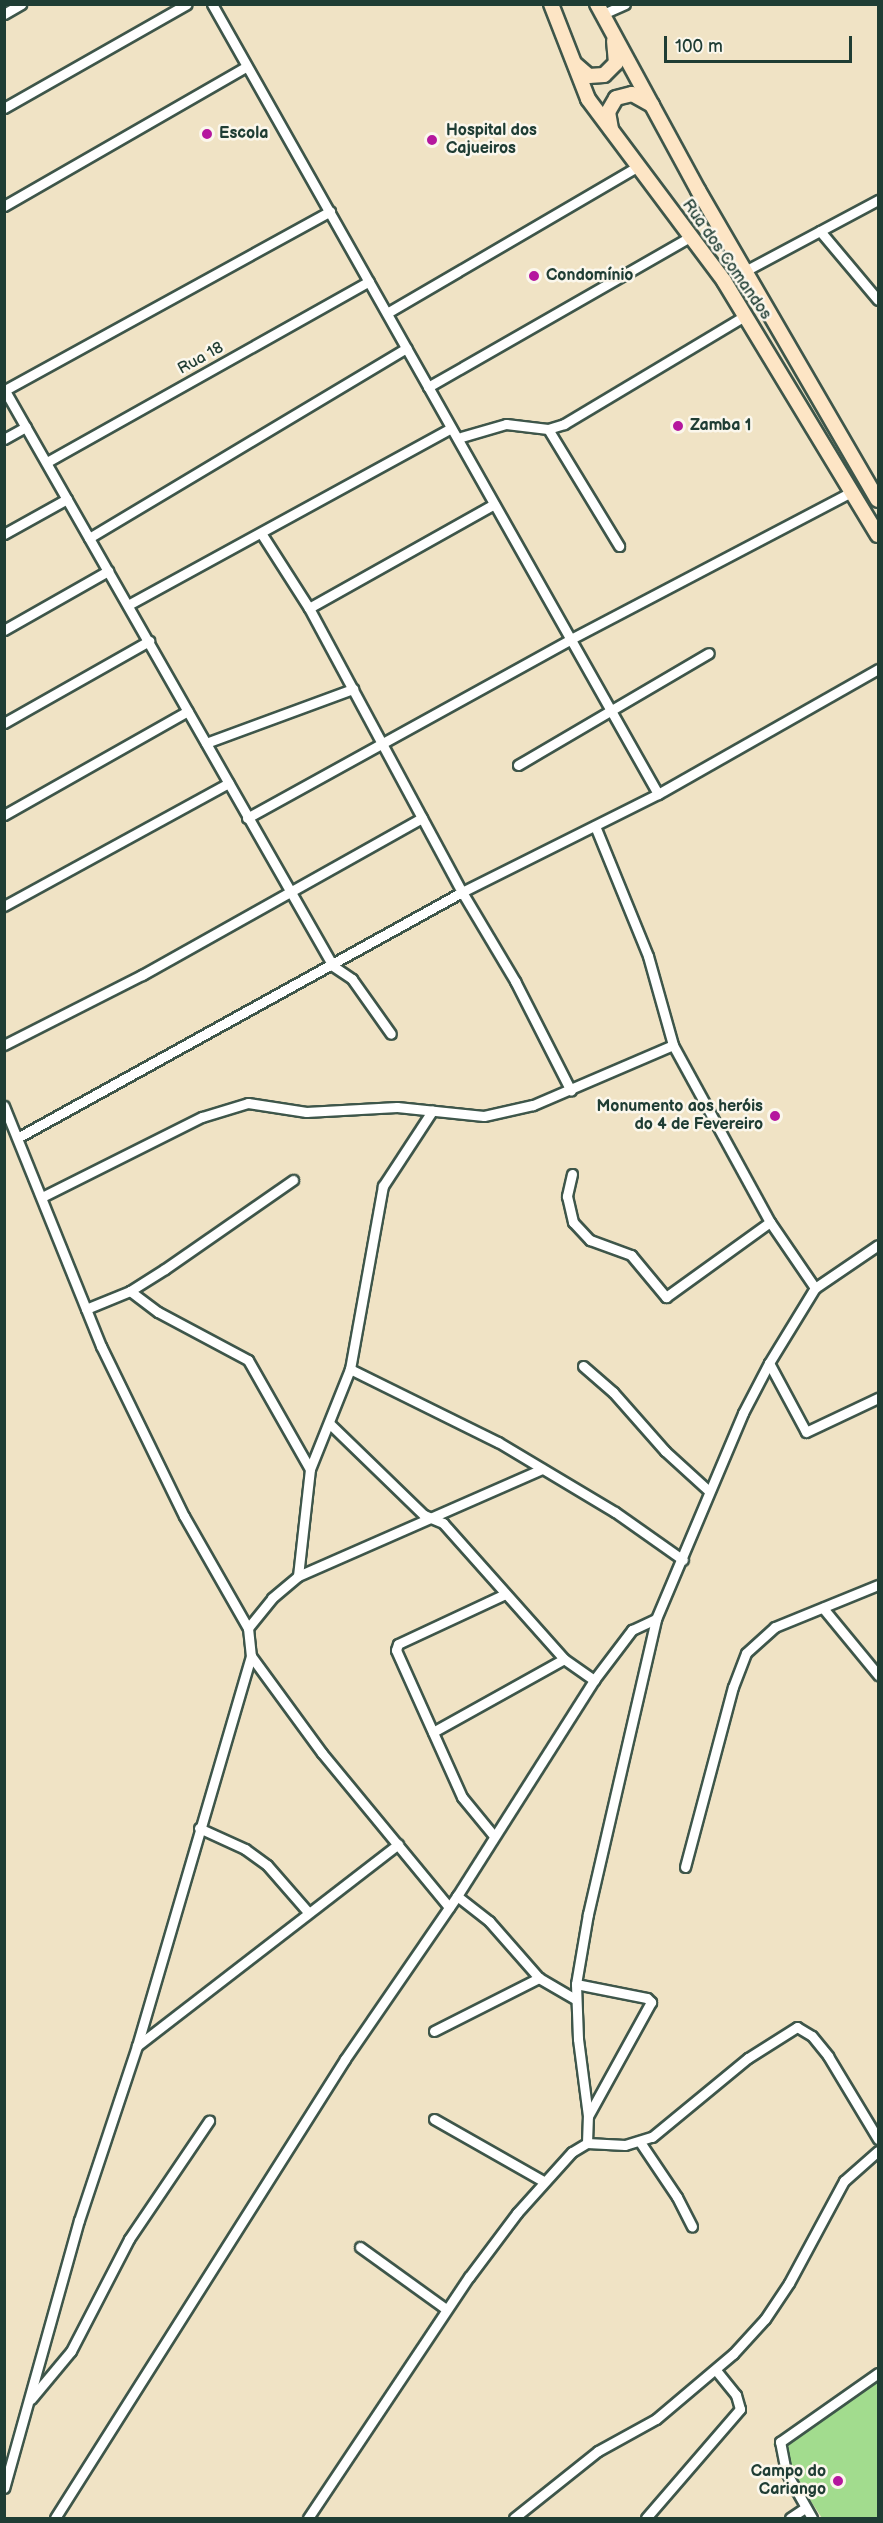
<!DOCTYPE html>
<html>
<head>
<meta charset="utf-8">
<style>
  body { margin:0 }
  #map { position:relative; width:883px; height:2523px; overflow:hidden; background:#f0e3c5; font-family:"Balsamiq Sans",sans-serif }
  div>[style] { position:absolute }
  .green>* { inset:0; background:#a2dc8e }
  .roads { filter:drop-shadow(2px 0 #3e564a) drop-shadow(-2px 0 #3e564a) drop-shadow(0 2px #3e564a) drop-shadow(0 -2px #3e564a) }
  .minor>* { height:9px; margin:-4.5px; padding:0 4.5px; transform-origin:4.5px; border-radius:4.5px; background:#fff }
  .secondary>* { height:14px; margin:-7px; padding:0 7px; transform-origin:7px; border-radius:7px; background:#fde5c5 }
  .dots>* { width:16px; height:16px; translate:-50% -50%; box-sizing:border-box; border:3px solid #fbf7ec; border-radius:50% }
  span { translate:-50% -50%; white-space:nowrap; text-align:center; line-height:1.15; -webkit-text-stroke:5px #fbf7ec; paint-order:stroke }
  .poi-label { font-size:16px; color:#1f3d34; font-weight:700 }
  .left { translate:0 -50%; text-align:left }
  .right { translate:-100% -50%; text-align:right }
  .street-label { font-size:16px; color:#1f3d34 }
  .frame { position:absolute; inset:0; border:6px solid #1f3d34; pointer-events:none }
  .scale { position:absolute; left:664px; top:36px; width:188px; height:27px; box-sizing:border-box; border:3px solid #1f3d34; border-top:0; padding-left:8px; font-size:18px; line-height:21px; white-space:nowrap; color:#1f3d34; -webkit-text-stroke:4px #fbf7ec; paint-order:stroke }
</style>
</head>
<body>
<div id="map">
  <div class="green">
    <i style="clip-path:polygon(878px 2381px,878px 2518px,822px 2518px,773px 2444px)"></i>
  </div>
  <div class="roads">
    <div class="minor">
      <i style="left:212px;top:4px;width:907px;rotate:60.55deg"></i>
      <i style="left:4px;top:14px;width:20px;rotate:-30deg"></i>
      <i style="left:603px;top:14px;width:24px;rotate:-24deg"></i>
      <i style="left:4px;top:108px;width:210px;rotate:-29.6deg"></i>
      <i style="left:4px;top:206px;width:280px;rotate:-29.9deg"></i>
      <i style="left:820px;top:231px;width:90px;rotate:50deg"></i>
      <i style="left:745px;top:271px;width:151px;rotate:-28.1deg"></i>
      <i style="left:387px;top:313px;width:290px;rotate:-30.3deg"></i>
      <i style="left:428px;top:387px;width:304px;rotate:-29.8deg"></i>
      <i style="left:4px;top:389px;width:664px;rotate:60.31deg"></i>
      <i style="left:333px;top:966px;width:23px;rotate:34deg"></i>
      <i style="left:352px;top:979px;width:67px;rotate:54.7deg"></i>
      <i style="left:5px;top:390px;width:371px;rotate:-28.8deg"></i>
      <i style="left:548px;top:429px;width:137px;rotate:58.7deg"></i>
      <i style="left:458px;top:438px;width:50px;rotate:-16.3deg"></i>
      <i style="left:506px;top:424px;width:42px;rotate:6.8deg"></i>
      <i style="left:548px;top:429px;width:17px;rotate:-17deg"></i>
      <i style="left:564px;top:424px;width:212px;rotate:-30.9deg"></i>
      <i style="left:4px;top:439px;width:25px;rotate:-29deg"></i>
      <i style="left:47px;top:462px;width:369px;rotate:-29.3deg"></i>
      <i style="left:261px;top:533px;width:89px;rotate:57.4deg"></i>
      <i style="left:309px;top:608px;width:323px;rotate:61.7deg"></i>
      <i style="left:462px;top:892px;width:104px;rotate:59.2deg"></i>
      <i style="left:515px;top:981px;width:123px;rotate:63deg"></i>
      <i style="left:4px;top:534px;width:72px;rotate:-29.1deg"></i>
      <i style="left:89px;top:538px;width:370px;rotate:-30.9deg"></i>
      <i style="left:128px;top:605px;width:368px;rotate:-28.7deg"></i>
      <i style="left:309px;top:608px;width:212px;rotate:-29.3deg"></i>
      <i style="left:4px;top:630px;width:120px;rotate:-29.6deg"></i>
      <i style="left:4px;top:723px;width:167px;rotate:-29.5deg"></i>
      <i style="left:206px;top:743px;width:157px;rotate:-20.2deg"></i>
      <i style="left:518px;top:765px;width:221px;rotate:-30.4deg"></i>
      <i style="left:4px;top:815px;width:211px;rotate:-29.5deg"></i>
      <i style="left:247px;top:818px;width:372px;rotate:-28.9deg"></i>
      <i style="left:573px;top:638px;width:314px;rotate:-27.7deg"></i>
      <i style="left:595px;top:826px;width:140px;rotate:67.8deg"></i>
      <i style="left:648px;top:956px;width:92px;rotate:74.3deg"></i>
      <i style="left:673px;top:1045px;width:202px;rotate:61.3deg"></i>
      <i style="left:770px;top:1222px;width:80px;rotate:55.7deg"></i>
      <i style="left:4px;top:906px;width:256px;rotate:-28.7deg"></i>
      <i style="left:4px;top:1045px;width:155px;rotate:-26.9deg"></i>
      <i style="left:142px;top:975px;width:321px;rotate:-29.3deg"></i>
      <i style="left:4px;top:1106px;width:259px;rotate:68deg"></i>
      <i style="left:101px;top:1346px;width:189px;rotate:64deg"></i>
      <i style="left:184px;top:1516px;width:129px;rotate:60.3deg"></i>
      <i style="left:248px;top:1628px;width:28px;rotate:84deg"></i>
      <i style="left:251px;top:1656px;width:406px;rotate:106.3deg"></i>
      <i style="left:137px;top:2046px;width:183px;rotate:108.4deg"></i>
      <i style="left:79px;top:2220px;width:278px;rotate:105.6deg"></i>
      <i style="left:19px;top:1137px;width:506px;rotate:-28.94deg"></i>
      <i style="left:462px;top:892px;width:219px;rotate:-26.6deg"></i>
      <i style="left:658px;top:794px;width:253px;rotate:-29.6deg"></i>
      <i style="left:572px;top:1174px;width:23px;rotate:103deg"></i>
      <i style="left:567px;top:1196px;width:27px;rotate:77deg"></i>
      <i style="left:573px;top:1222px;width:25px;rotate:47deg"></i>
      <i style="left:590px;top:1240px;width:44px;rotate:20.1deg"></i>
      <i style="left:631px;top:1255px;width:55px;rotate:50.2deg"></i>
      <i style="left:666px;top:1297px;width:128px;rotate:-35.8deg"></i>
      <i style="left:42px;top:1197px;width:179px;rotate:-26.6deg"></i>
      <i style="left:202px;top:1117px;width:48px;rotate:-16.9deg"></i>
      <i style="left:248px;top:1103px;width:59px;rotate:8.8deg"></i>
      <i style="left:306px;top:1112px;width:91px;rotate:-3.1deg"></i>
      <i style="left:397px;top:1107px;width:87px;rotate:5.9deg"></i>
      <i style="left:484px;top:1116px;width:50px;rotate:-12.7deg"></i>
      <i style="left:533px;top:1105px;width:152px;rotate:-23.2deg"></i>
      <i style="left:130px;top:1291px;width:35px;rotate:37deg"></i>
      <i style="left:158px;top:1312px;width:102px;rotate:28.1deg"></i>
      <i style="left:248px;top:1360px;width:125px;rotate:60.4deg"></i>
      <i style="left:86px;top:1309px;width:48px;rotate:-22.2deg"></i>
      <i style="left:130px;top:1291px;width:41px;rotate:-32.2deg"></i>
      <i style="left:165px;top:1269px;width:156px;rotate:-34.8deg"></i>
      <i style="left:769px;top:1363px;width:78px;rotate:61.8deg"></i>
      <i style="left:806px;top:1432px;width:80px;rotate:-25.3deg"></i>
      <i style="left:583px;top:1366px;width:40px;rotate:41deg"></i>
      <i style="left:613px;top:1392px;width:79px;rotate:48.6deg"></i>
      <i style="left:665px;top:1451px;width:59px;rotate:42.3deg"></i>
      <i style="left:350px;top:1369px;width:165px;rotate:26.3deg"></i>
      <i style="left:498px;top:1442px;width:136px;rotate:30.9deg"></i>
      <i style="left:615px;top:1512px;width:83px;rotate:35.2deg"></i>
      <i style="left:330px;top:1424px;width:131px;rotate:44.1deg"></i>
      <i style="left:424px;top:1515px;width:21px;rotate:23deg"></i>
      <i style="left:443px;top:1523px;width:182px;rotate:48.3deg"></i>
      <i style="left:564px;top:1659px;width:37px;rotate:35deg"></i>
      <i style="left:298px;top:1576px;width:108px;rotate:-83.6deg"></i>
      <i style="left:310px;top:1469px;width:108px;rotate:-68.2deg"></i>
      <i style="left:350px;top:1369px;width:186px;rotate:-79.8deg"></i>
      <i style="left:383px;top:1186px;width:90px;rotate:-56.8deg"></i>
      <i style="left:823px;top:1608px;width:87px;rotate:50.6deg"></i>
      <i style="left:248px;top:1628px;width:38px;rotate:-51deg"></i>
      <i style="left:272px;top:1598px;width:34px;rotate:-40deg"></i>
      <i style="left:298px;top:1576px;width:266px;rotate:-23.7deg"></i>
      <i style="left:251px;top:1656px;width:120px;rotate:53.8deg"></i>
      <i style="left:322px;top:1753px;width:200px;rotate:50.5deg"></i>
      <i style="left:433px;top:1732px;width:150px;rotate:-29.1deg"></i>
      <i style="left:199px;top:1828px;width:51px;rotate:24.5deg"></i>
      <i style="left:245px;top:1849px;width:27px;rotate:36deg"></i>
      <i style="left:267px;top:1865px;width:62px;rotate:48.9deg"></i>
      <i style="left:494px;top:1836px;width:50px;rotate:-129.4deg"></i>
      <i style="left:462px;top:1797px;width:161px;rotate:-114.2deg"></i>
      <i style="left:396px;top:1650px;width:6px;rotate:-72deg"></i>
      <i style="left:398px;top:1644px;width:118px;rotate:-25deg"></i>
      <i style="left:685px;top:1867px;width:186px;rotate:-75.1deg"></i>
      <i style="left:733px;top:1687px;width:36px;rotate:-69deg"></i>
      <i style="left:746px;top:1653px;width:39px;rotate:-42deg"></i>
      <i style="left:775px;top:1627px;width:111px;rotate:-22.2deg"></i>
      <i style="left:457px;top:1896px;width:41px;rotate:38deg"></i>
      <i style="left:489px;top:1921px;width:76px;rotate:48.7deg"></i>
      <i style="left:539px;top:1978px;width:42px;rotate:30.3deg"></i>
      <i style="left:576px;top:1984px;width:72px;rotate:11.2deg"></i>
      <i style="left:647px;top:1998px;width:6px;rotate:45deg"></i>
      <i style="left:651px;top:2002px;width:130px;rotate:118.9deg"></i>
      <i style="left:434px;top:2031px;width:118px;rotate:-26.8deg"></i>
      <i style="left:137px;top:2046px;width:330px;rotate:-37.7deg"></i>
      <i style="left:434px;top:2119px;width:125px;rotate:29.6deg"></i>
      <i style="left:640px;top:2142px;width:66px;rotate:56.1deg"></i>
      <i style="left:677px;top:2197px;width:33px;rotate:63deg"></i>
      <i style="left:587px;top:2143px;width:27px;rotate:-88deg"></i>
      <i style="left:588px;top:2116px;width:78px;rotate:-97.4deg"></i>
      <i style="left:578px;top:2039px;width:55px;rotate:-92.1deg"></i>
      <i style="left:576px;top:1984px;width:71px;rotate:-80.3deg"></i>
      <i style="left:588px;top:1914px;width:303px;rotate:-77deg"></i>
      <i style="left:656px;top:1619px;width:224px;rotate:-67.1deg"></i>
      <i style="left:743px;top:1413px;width:56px;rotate:-62.5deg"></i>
      <i style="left:769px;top:1363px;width:88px;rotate:-58.5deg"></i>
      <i style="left:815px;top:1288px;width:76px;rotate:-34.3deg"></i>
      <i style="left:360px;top:2247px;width:106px;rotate:35.8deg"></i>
      <i style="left:31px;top:2399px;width:62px;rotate:-50.2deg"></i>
      <i style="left:71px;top:2351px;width:126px;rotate:-62.6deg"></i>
      <i style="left:129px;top:2239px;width:143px;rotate:-55.9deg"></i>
      <i style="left:55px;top:2518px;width:543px;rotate:-57.71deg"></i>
      <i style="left:345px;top:2059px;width:198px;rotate:-55.5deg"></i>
      <i style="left:457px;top:1896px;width:256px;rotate:-57.6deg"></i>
      <i style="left:594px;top:1680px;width:63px;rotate:-52.8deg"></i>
      <i style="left:632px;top:1630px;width:26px;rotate:-25deg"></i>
      <i style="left:308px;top:2518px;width:290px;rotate:-56.3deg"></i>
      <i style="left:469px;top:2277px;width:80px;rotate:-53.1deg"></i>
      <i style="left:517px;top:2213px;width:82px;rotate:-48deg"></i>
      <i style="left:572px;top:2152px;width:17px;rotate:-31deg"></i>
      <i style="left:587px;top:2143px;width:38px;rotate:3deg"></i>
      <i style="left:625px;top:2145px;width:28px;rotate:-17deg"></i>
      <i style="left:652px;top:2137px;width:124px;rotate:-39.5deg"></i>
      <i style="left:748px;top:2058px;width:58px;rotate:-32.3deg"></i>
      <i style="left:797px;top:2027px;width:17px;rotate:31deg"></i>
      <i style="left:812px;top:2036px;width:26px;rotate:51deg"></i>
      <i style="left:828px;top:2056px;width:97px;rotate:58.9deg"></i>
      <i style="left:514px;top:2518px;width:107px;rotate:-38.6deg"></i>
      <i style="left:598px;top:2451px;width:66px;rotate:-28.9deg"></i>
      <i style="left:656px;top:2419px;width:101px;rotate:-40.2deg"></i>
      <i style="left:733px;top:2354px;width:47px;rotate:-47.6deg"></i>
      <i style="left:765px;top:2319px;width:43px;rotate:-56.3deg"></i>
      <i style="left:789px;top:2283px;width:116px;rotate:-61.7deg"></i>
      <i style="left:844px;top:2181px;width:45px;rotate:-41.4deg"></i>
      <i style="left:646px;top:2518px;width:144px;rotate:-49.2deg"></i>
      <i style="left:740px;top:2409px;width:15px;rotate:-106deg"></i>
      <i style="left:736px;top:2395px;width:32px;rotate:-129deg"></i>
      <i style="left:790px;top:2518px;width:18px;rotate:-34deg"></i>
      <i style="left:812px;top:2518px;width:53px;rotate:-119.5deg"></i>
      <i style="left:786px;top:2472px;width:31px;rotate:-101deg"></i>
      <i style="left:780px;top:2442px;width:120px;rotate:-35.1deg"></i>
    </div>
    <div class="secondary">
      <i style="left:551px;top:4px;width:102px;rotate:68.7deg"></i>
      <i style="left:588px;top:99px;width:227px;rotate:53.2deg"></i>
      <i style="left:724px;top:281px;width:297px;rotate:58.8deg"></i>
      <i style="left:597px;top:4px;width:212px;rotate:61.5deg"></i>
      <i style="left:698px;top:190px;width:358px;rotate:59.9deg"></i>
      <i style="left:575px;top:64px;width:18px;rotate:41deg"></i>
      <i style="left:589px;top:76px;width:15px;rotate:-4deg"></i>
      <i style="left:604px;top:75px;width:17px;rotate:-45deg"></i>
      <i style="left:616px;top:63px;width:22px;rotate:-95deg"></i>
      <i style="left:611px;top:129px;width:17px;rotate:-100deg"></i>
      <i style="left:608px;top:112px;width:16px;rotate:-60deg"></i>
      <i style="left:616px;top:98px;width:16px;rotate:-14deg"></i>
      <i style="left:632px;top:94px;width:23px;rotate:29deg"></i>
    </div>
  </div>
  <div class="dots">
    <i style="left:207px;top:134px;background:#b5179e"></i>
    <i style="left:432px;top:140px;background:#b5179e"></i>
    <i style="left:534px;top:276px;background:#b5179e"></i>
    <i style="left:678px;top:426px;background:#b5179e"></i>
    <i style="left:775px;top:1116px;background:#b5179e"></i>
    <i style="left:838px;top:2481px;background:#b5179e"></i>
  </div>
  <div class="poi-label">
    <span class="left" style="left:446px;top:140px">Hospital dos<br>Cajueiros</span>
    <span class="left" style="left:219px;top:134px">Escola</span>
    <span class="left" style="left:546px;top:276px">Condomínio</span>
    <span class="left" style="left:690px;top:426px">Zamba 1</span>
    <span class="right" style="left:763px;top:1116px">Monumento aos heróis<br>do 4 de Fevereiro</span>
    <span class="right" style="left:826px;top:2481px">Campo do<br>Cariango</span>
  </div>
  <div class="street-label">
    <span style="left:726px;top:260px;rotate:55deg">Rua dos Comandos</span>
    <span style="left:201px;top:359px;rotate:-29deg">Rua 18</span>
  </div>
  <div class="frame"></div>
  <div class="scale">100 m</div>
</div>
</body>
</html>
